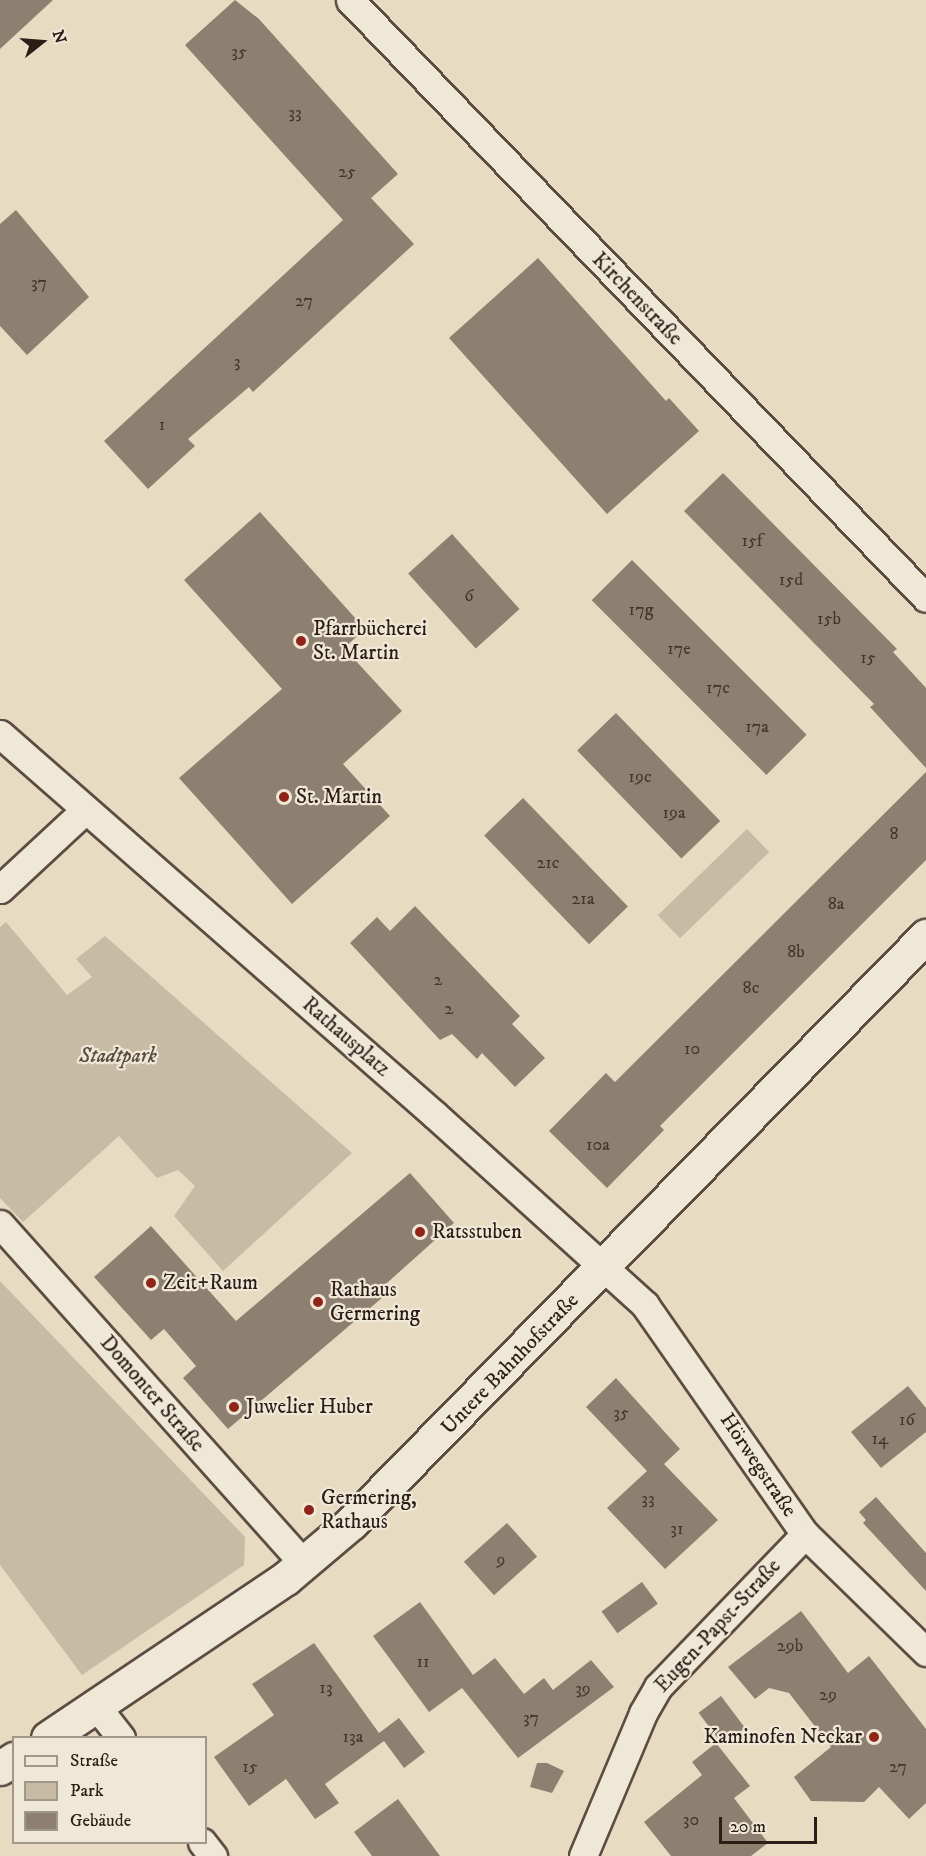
<!DOCTYPE html>
<html>
<head>
<meta charset="utf-8">
<style>
  body { margin:0 }
  #map { position:relative; width:926px; height:1856px; overflow:hidden; background:#e7dbc2; font-family:"IM FELL DW Pica",serif }
  div>[style] { position:absolute }
  .green>* { inset:0; background:#c7bba5; transform-origin:0 0 }
  .building>* { inset:0; background:#8e8070; transform-origin:0 0 }
  .roads { filter:drop-shadow(2px 0 #5c4c42) drop-shadow(-2px 0 #5c4c42) drop-shadow(0 2px #5c4c42) drop-shadow(0 -2px #5c4c42) }
  .street>* { height:27px; margin:-13.5px; padding:0 13.5px; transform-origin:13.5px; border-radius:13.5px; background:#efe8d7 }
  .secondary>* { height:33px; margin:-16.5px; padding:0 16.5px; transform-origin:16.5px; border-radius:16.5px; background:#efe8d7 }
  .dots>* { width:16px; height:16px; translate:-50% -50%; box-sizing:border-box; border:3px solid #efe8d7; border-radius:50% }
  span { translate:-50% -50%; white-space:nowrap; text-align:center; line-height:1.15; -webkit-text-stroke:4.5px #efe8d7; paint-order:stroke }
  .number-label { font-size:18px; color:#45362d }
  .number-label span { -webkit-text-stroke-width:0 }
  .street-label { font-size:21px; color:#2d1d17 }
  .poi-label { font-size:21px; color:#2d1d17 }
  .left { translate:0 -50%; text-align:left }
  .right { translate:-100% -50%; text-align:right }
  .park-label { font-size:21px; color:#5b4c42; font-style:italic }
  .legend { position:absolute; left:12px; top:1736px; width:195px; height:108px; box-sizing:border-box; background:#efe8d7; border:2px solid #a1978a; margin:0; padding:8px 10px; list-style:none; font-size:18px; color:#2d1d17 }
  .legend li { display:flex; align-items:center; gap:12px; height:30px }
  .legend b { width:30px; border:2px solid #a1978a }
  .north { position:absolute; left:12px; top:12px; width:60px; height:60px; -webkit-text-stroke:4px #efe8d7; paint-order:stroke; rotate:73deg; font-size:16px; font-weight:700; line-height:24px; text-align:center; color:#2d1d17 }
  .north::after { content:''; display:block; margin:auto; width:21px; height:27px; background:#2d1d17; clip-path:polygon(50% 0,100% 100%,50% 72%,0 100%) }
  .scale { position:absolute; left:719px; top:1817px; width:98px; height:27px; box-sizing:border-box; border:3px solid #2d1d17; border-top:0; padding-left:8px; font-size:18px; line-height:21px; white-space:nowrap; color:#2d1d17; -webkit-text-stroke:4px #efe8d7; paint-order:stroke }
</style>
</head>
<body>
<div id="map">
  <div class="green">
    <i style="left:747px;top:829px;width:32px;height:124px;rotate:46deg"></i>
    <i style="clip-path:polygon(6px 922px,67px 995px,92px 977px,76px 959px,105px 936px,352px 1153px,223px 1271px,174px 1216px,195px 1186px,178px 1170px,157px 1178px,119px 1136px,23px 1222px,0 1198px,0 927px)"></i>
    <i style="clip-path:polygon(0 1281px,245px 1537px,244px 1565px,82px 1675px,0 1565px)"></i>
  </div>
  <div class="building">
    <i style="clip-path:polygon(0 0,53px 0,0 49px)"></i>
    <i style="clip-path:polygon(235px 0,259px 19px,398px 174px,371px 198px,414px 244px,253px 392px,249px 387px,188px 439px,195px 446px,148px 489px,104px 441px,343px 220px,185px 45px)"></i>
    <i style="clip-path:polygon(16px 210px,89px 297px,27px 355px,0 326px,0 224px)"></i>
    <i style="clip-path:polygon(538px 258px,666px 401px,669px 398px,699px 431px,607px 514px,449px 338px)"></i>
    <i style="clip-path:polygon(723px 473px,897px 649px,893px 652px,926px 688px,926px 768px,870px 707px,874px 704px,684px 511px)"></i>
    <i style="clip-path:polygon(260px 512px,365px 629px,344px 648px,402px 711px,343px 764px,390px 816px,292px 904px,179px 778px,282px 689px,184px 580px)"></i>
    <i style="left:452px;top:534px;width:101px;height:59px;rotate:48deg"></i>
    <i style="left:632px;top:560px;width:247px;height:57px;rotate:45deg"></i>
    <i style="left:616px;top:713px;width:150px;height:54px;rotate:46deg"></i>
    <i style="clip-path:polygon(926px 772px,926px 860px,660px 1126px,664px 1130px,607px 1188px,549px 1131px,606px 1073px,615px 1082px)"></i>
    <i style="left:523px;top:798px;width:151px;height:54px;rotate:46deg"></i>
    <i style="clip-path:polygon(415px 906px,520px 1016px,512px 1024px,545px 1058px,515px 1087px,482px 1053px,477px 1059px,452px 1034px,440px 1040px,350px 943px,377px 917px,390px 931px)"></i>
    <i style="clip-path:polygon(410px 1173px,454px 1223px,378px 1291px,383px 1297px,228px 1429px,183px 1378px,196px 1366px,164px 1329px,151px 1340px,94px 1277px,151px 1226px,236px 1321px)"></i>
    <i style="clip-path:polygon(616px 1378px,680px 1449px,664px 1464px,718px 1520px,665px 1569px,607px 1508px,647px 1471px,586px 1407px)"></i>
    <i style="clip-path:polygon(908px 1386px,926px 1408px,926px 1432px,881px 1468px,851px 1432px)"></i>
    <i style="clip-path:polygon(876px 1497px,926px 1553px,926px 1591px,863px 1523px,866px 1520px,859px 1512px)"></i>
    <i style="left:507px;top:1523px;width:45px;height:58px;rotate:48deg"></i>
    <i style="left:642px;top:1582px;width:27px;height:50px;rotate:54deg"></i>
    <i style="clip-path:polygon(420px 1602px,473px 1675px,495px 1658px,524px 1694px,544px 1678px,553px 1690px,591px 1660px,614px 1687px,518px 1758px,462px 1688px,429px 1712px,373px 1636px)"></i>
    <i style="clip-path:polygon(801px 1611px,848px 1673px,869px 1656px,926px 1729px,926px 1803px,909px 1819px,879px 1787px,864px 1802px,811px 1801px,794px 1777px,831px 1747px,789px 1693px,769px 1688px,755px 1699px,728px 1667px)"></i>
    <i style="clip-path:polygon(314px 1643px,379px 1733px,399px 1718px,425px 1752px,404px 1768px,384px 1741px,325px 1784px,339px 1803px,315px 1819px,286px 1779px,249px 1806px,214px 1757px,274px 1715px,252px 1684px)"></i>
    <i style="left:721px;top:1696px;width:40px;height:28px;rotate:53deg"></i>
    <i style="clip-path:polygon(716px 1743px,750px 1786px,734px 1798px,768px 1843px,751px 1856px,671px 1856px,644px 1822px,702px 1775px,692px 1762px)"></i>
    <i style="clip-path:polygon(537px 1763px,547px 1763px,564px 1771px,552px 1793px,530px 1787px)"></i>
    <i style="clip-path:polygon(398px 1799px,440px 1856px,372px 1856px,354px 1832px)"></i>
  </div>
  <div class="roads">
    <div class="street">
      <i style="left:350px;top:0;width:830px;rotate:46.07deg"></i>
      <i style="left:0;top:734px;width:578px;rotate:41.21deg"></i>
      <i style="left:435px;top:1115px;width:283px;rotate:42.1deg"></i>
      <i style="left:645px;top:1305px;width:279px;rotate:55.1deg"></i>
      <i style="left:805px;top:1534px;width:169px;rotate:44.3deg"></i>
      <i style="left:0;top:889px;width:116px;rotate:-42.9deg"></i>
      <i style="left:0;top:1224px;width:456px;rotate:48.2deg"></i>
      <i style="left:97px;top:1707px;width:39px;rotate:52deg"></i>
      <i style="left:202px;top:1842px;width:18px;rotate:52deg"></i>
      <i style="left:583px;top:1856px;width:155px;rotate:-67.2deg"></i>
      <i style="left:643px;top:1713px;width:30px;rotate:-60deg"></i>
      <i style="left:658px;top:1687px;width:212px;rotate:-46.1deg"></i>
    </div>
    <div class="secondary">
      <i style="left:48px;top:1738px;width:287px;rotate:-33.9deg"></i>
      <i style="left:286px;top:1578px;width:85px;rotate:-40.2deg"></i>
      <i style="left:351px;top:1523px;width:822px;rotate:-45.59deg"></i>
      <i style="left:0;top:1768px;width:17px;rotate:-33deg"></i>
    </div>
  </div>
  <div class="dots">
    <i style="left:301px;top:641px;background:#8f2418"></i>
    <i style="left:284px;top:797px;background:#8f2418"></i>
    <i style="left:420px;top:1232px;background:#8f2418"></i>
    <i style="left:151px;top:1283px;background:#8f2418"></i>
    <i style="left:318px;top:1302px;background:#8f2418"></i>
    <i style="left:234px;top:1407px;background:#8f2418"></i>
    <i style="left:309px;top:1510px;background:#8f2418"></i>
    <i style="left:874px;top:1737px;background:#8f2418"></i>
  </div>
  <div class="number-label">
    <span style="left:239px;top:52px">35</span>
    <span style="left:295px;top:113px">33</span>
    <span style="left:347px;top:172px">25</span>
    <span style="left:39px;top:283px">37</span>
    <span style="left:304px;top:301px">27</span>
    <span style="left:237px;top:362px">3</span>
    <span style="left:162px;top:425px">1</span>
    <span style="left:752px;top:541px">15f</span>
    <span style="left:791px;top:580px">15d</span>
    <span style="left:469px;top:596px">6</span>
    <span style="left:641px;top:610px">17g</span>
    <span style="left:829px;top:619px">15b</span>
    <span style="left:679px;top:649px">17e</span>
    <span style="left:868px;top:658px">15</span>
    <span style="left:718px;top:688px">17c</span>
    <span style="left:757px;top:727px">17a</span>
    <span style="left:640px;top:777px">19c</span>
    <span style="left:674px;top:813px">19a</span>
    <span style="left:894px;top:834px">8</span>
    <span style="left:548px;top:863px">21c</span>
    <span style="left:583px;top:899px">21a</span>
    <span style="left:836px;top:904px">8a</span>
    <span style="left:796px;top:952px">8b</span>
    <span style="left:438px;top:980px">2</span>
    <span style="left:751px;top:988px">8c</span>
    <span style="left:449px;top:1009px">2</span>
    <span style="left:692px;top:1049px">10</span>
    <span style="left:598px;top:1145px">10a</span>
    <span style="left:621px;top:1413px">35</span>
    <span style="left:907px;top:1420px">16</span>
    <span style="left:880px;top:1439px">14</span>
    <span style="left:648px;top:1499px">33</span>
    <span style="left:677px;top:1529px">31</span>
    <span style="left:501px;top:1560px">9</span>
    <span style="left:790px;top:1646px">29b</span>
    <span style="left:423px;top:1662px">11</span>
    <span style="left:326px;top:1688px">13</span>
    <span style="left:583px;top:1689px">39</span>
    <span style="left:828px;top:1695px">29</span>
    <span style="left:531px;top:1718px">37</span>
    <span style="left:353px;top:1737px">13a</span>
    <span style="left:250px;top:1767px">15</span>
    <span style="left:898px;top:1767px">27</span>
    <span style="left:691px;top:1820px">30</span>
  </div>
  <div class="street-label">
    <span style="left:637px;top:299px;rotate:46deg">Kirchenstraße</span>
    <span style="left:346px;top:1037px;rotate:41deg">Rathausplatz</span>
    <span style="left:510px;top:1364px;rotate:-46deg">Untere Bahnhofstraße</span>
    <span style="left:152px;top:1394px;rotate:49deg">Domonter Straße</span>
    <span style="left:758px;top:1465px;rotate:56deg">Hörwegstraße</span>
    <span style="left:718px;top:1626px;rotate:-47deg">Eugen-Papst-Straße</span>
  </div>
  <div class="poi-label">
    <span class="left" style="left:313px;top:641px">Pfarrbücherei<br>St. Martin</span>
    <span class="left" style="left:296px;top:797px">St. Martin</span>
    <span class="left" style="left:432px;top:1232px">Ratsstuben</span>
    <span class="left" style="left:163px;top:1283px">Zeit+Raum</span>
    <span class="left" style="left:330px;top:1302px">Rathaus<br>Germering</span>
    <span class="left" style="left:246px;top:1407px">Juwelier Huber</span>
    <span class="left" style="left:321px;top:1510px">Germering,<br>Rathaus</span>
    <span class="right" style="left:862px;top:1737px">Kaminofen Neckar</span>
  </div>
  <div class="park-label">
    <span style="left:118px;top:1056px">Stadtpark</span>
  </div>
  <ul class="legend">
  <li><b style="height:8px;background:#efe8d7"></b>Straße</li>
  <li><b style="height:16px;background:#c7bba5"></b>Park</li>
  <li><b style="height:16px;background:#8e8070"></b>Gebäude</li>
  </ul>
  <div class="north">N</div>
  <div class="scale">20 m</div>
</div>
</body>
</html>
